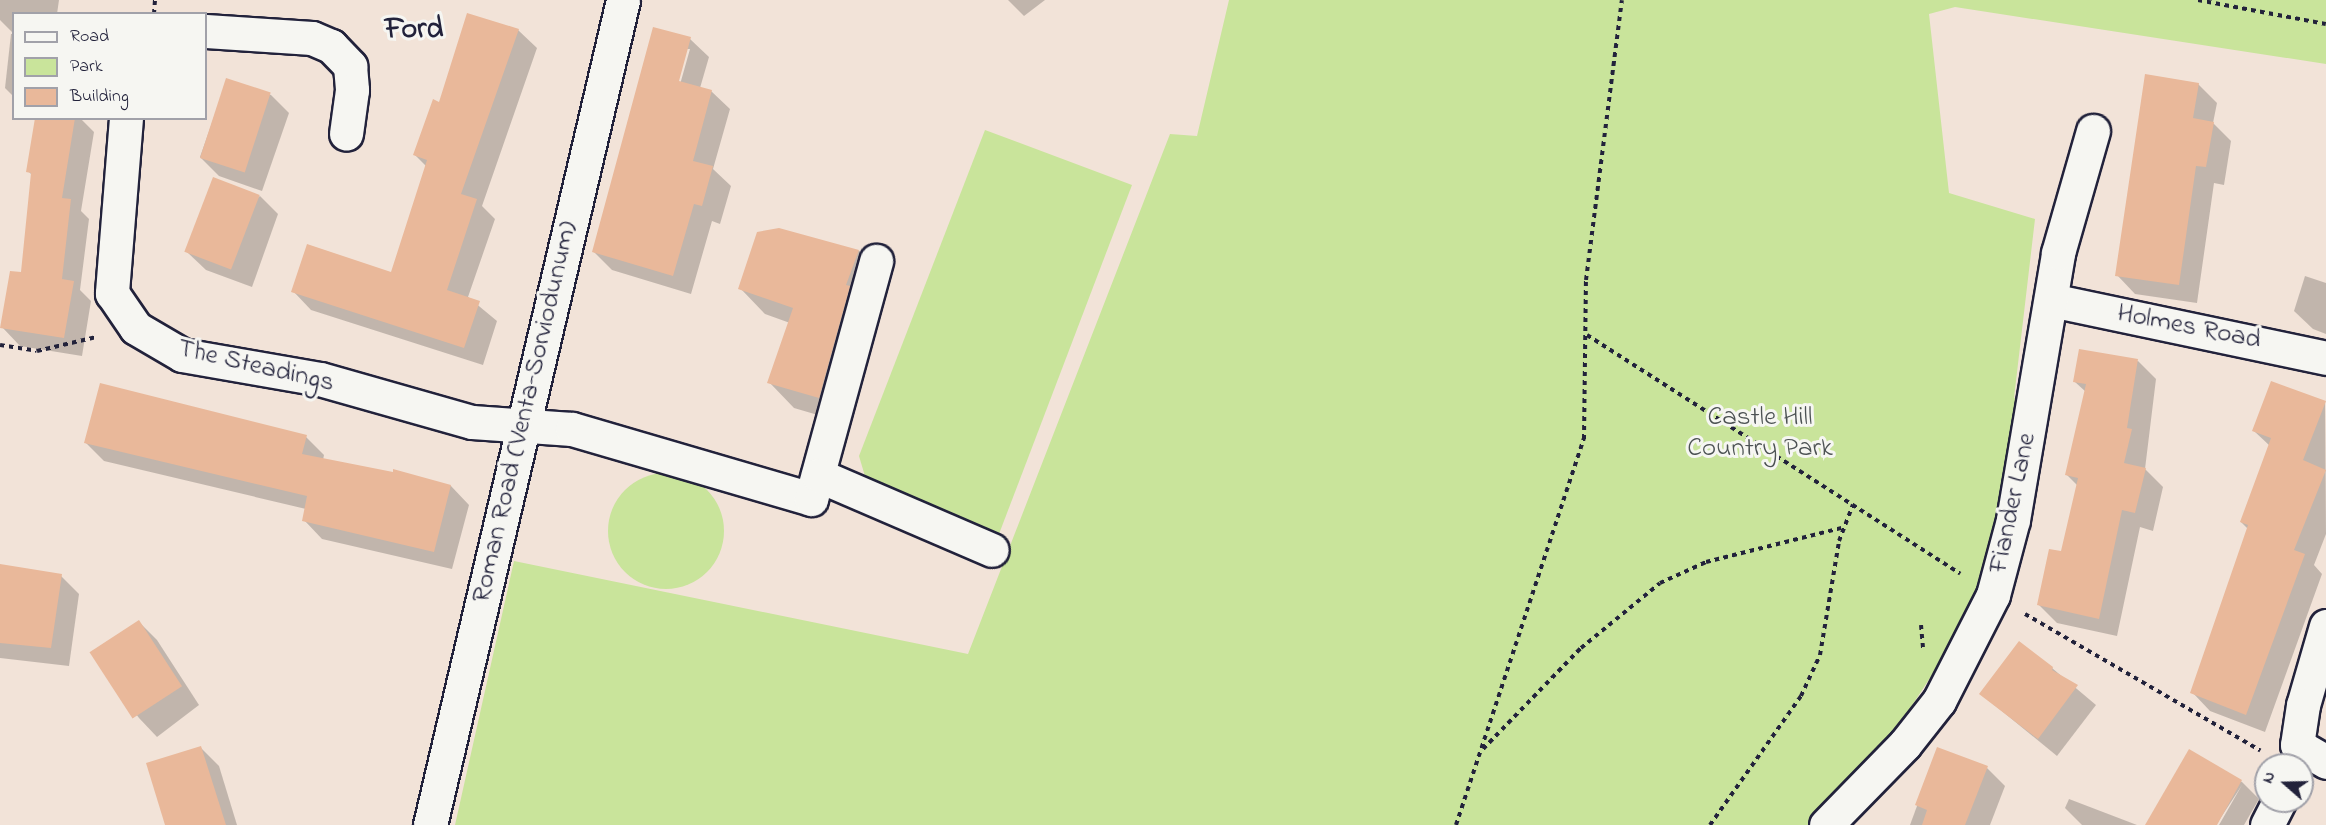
<!DOCTYPE html>
<html>
<head>
<meta charset="utf-8">
<style>
  body { margin:0 }
  #map { position:relative; width:2326px; height:825px; overflow:hidden; background:#f2e3d8; font-family:"Indie Flower",sans-serif }
  div>[style] { position:absolute }
  .green>* { inset:0; background:#c9e49b }
  .round { border-radius:50% }
  .shadow>* { inset:0; background:#0003 }
  .building>* { inset:0; background:#e9b89a; transform-origin:0 0 }
  .path>* { height:4px; margin-top:-2px; transform-origin:0; background:repeating-linear-gradient(90deg,#22223b 0 4.5px,transparent 0 9px) }
  .roads { filter:drop-shadow(2px 0 #22223b) drop-shadow(-2px 0 #22223b) drop-shadow(0 2px #22223b) drop-shadow(0 -2px #22223b) }
  .minor>* { height:33px; margin:-16.5px; padding:0 16.5px; transform-origin:16.5px; border-radius:16.5px; background:#f6f6f2 }
  span { translate:-50% -50%; white-space:nowrap; text-align:center; line-height:1.15; -webkit-text-stroke:6px #f6f6f2; paint-order:stroke }
  .street-label { font-size:27px; color:#22223b }
  .park-label { font-size:27px; color:#4c5253 }
  .quarter-label { font-size:30px; color:#22223b; font-weight:700 }
  .legend { position:absolute; left:12px; top:12px; width:195px; height:108px; box-sizing:border-box; background:#f6f6f2; border:2px solid #a1a1a9; margin:0; padding:8px 10px; list-style:none; font-size:18px; color:#22223b }
  .legend li { display:flex; align-items:center; gap:12px; height:30px }
  .legend b { width:30px; border:2px solid #a1a1a9 }
  .north { position:absolute; left:2254px; top:753px; width:60px; height:60px; box-sizing:border-box; background:#f6f6f2; border:2px solid #a1a1a9; border-radius:50%; rotate:290deg; font-size:16px; font-weight:700; line-height:24px; text-align:center; color:#22223b }
  .north::after { content:''; display:block; margin:auto; width:21px; height:27px; background:#22223b; clip-path:polygon(50% 0,100% 100%,50% 72%,0 100%) }
</style>
</head>
<body>
<div id="map">
  <div class="green">
    <i style="clip-path:polygon(1229px 0,2326px 0,2326px 64px,1955px 7px,1929px 14px,1949px 193px,2035px 219px,2014px 398px,2022px 400px,1988px 564px,1968px 620px,1909px 710px,1863px 768px,1808px 825px,455px 825px,514px 561px,968px 654px,1170px 134px,1197px 136px)"></i>
    <i style="clip-path:polygon(985px 130px,1132px 185px,999px 534px,867px 483px,859px 456px)"></i>
    <i class="round" style="left:608px;top:473px;width:116px;height:116px"></i>
  </div>
  <div class="shadow">
    <i style="clip-path:polygon(0 0,59px 0,57px 14px,14px 14px,14px 34px,0 20px)"></i>
    <i style="clip-path:polygon(1008px 0,1045px 0,1024px 16px)"></i>
    <i style="clip-path:polygon(518px 30px,537px 48px,482px 206px,495px 219px,468px 297px,497px 321px,483px 365px,311px 310px,293px 291px,392px 274px,426px 166px,415px 155px,440px 104px)"></i>
    <i style="clip-path:polygon(11px 34px,14px 34px,14px 97px,5px 88px)"></i>
    <i style="clip-path:polygon(evenodd,690px 39px,709px 57px,700px 88px,711px 91px,730px 109px,713px 169px,731px 186px,720px 224px,712px 221px,691px 294px,612px 270px,594px 252px,690px 39px,686px 49px,690px 49px,679px 88px,676px 87px,686px 49px)"></i>
    <i style="clip-path:polygon(227px 80px,271px 95px,289px 113px,262px 191px,219px 176px,200px 157px)"></i>
    <i style="clip-path:polygon(2198px 84px,2217px 103px,2213px 123px,2231px 141px,2224px 185px,2214px 183px,2197px 303px,2135px 294px,2117px 275px)"></i>
    <i style="clip-path:polygon(36px 118px,80px 118px,94px 132px,81px 211px,89px 219px,80px 290px,91px 301px,82px 356px,20px 346px,2px 327px,22px 274px,33px 176px,28px 171px)"></i>
    <i style="clip-path:polygon(260px 196px,278px 214px,252px 287px,206px 270px,187px 252px)"></i>
    <i style="clip-path:polygon(779px 229px,859px 251px,884px 277px,845px 423px,794px 408px,769px 382px,790px 323px,765px 314px,740px 288px)"></i>
    <i style="clip-path:polygon(2305px 276px,2326px 283px,2326px 334px,2313px 329px,2294px 311px)"></i>
    <i style="clip-path:polygon(2138px 361px,2156px 379px,2145px 469px,2163px 487px,2153px 531px,2140px 527px,2117px 636px,2057px 623px,2039px 605px,2062px 553px,2078px 486px,2066px 474px,2086px 392px,2075px 382px)"></i>
    <i style="clip-path:polygon(2325px 403px,2326px 534px,2314px 565px,2322px 574px,2265px 732px,2210px 711px,2192px 692px,2248px 529px,2241px 522px,2270px 446px,2254px 431px)"></i>
    <i style="clip-path:polygon(306px 437px,324px 455px,323px 460px,451px 486px,469px 505px,452px 569px,322px 539px,304px 520px,306px 509px,104px 461px,86px 443px)"></i>
    <i style="clip-path:polygon(0 565px,61px 576px,79px 594px,69px 666px,0 658px)"></i>
    <i style="clip-path:polygon(139px 622px,157px 640px,199px 705px,157px 737px,139px 718px,94px 657px)"></i>
    <i style="clip-path:polygon(2052px 668px,2096px 705px,2057px 756px,1981px 694px)"></i>
    <i style="clip-path:polygon(201px 748px,219px 766px,237px 825px,167px 825px)"></i>
    <i style="clip-path:polygon(1938px 749px,1987px 768px,2005px 786px,1990px 825px,1910px 825px)"></i>
    <i style="clip-path:polygon(2189px 751px,2242px 782px,2259px 799px,2244px 825px,2219px 825px,2242px 785px,2216px 825px,2153px 825px)"></i>
    <i style="clip-path:polygon(2069px 799px,2137px 825px,2082px 825px,2065px 808px)"></i>
  </div>
  <div class="building">
    <i style="clip-path:polygon(467px 13px,519px 29px,461px 194px,477px 199px,447px 290px,480px 301px,464px 348px,291px 292px,307px 244px,391px 272px,427px 160px,413px 155px,433px 99px,439px 102px)"></i>
    <i style="clip-path:polygon(653px 27px,691px 37px,679px 81px,712px 90px,693px 161px,713px 166px,702px 206px,694px 204px,673px 276px,592px 252px)"></i>
    <i style="clip-path:polygon(2145px 74px,2199px 83px,2193px 118px,2214px 122px,2206px 167px,2196px 166px,2179px 285px,2115px 276px)"></i>
    <i style="left:226px;top:78px;width:47px;height:84px;rotate:18deg"></i>
    <i style="clip-path:polygon(35px 118px,75px 118px,62px 198px,71px 199px,62px 279px,74px 281px,64px 338px,0 328px,10px 271px,21px 272px,31px 173px,26px 172px)"></i>
    <i style="left:213px;top:177px;width:50px;height:80px;rotate:21deg"></i>
    <i style="clip-path:polygon(779px 228px,859px 250px,846px 285px,850px 286px,819px 398px,767px 383px,793px 308px,738px 289px,757px 232px)"></i>
    <i style="clip-path:polygon(2079px 349px,2138px 359px,2127px 428px,2132px 429px,2124px 463px,2146px 468px,2135px 513px,2122px 510px,2099px 619px,2037px 605px,2049px 549px,2061px 551px,2078px 478px,2065px 475px,2086px 384px,2073px 382px)"></i>
    <i style="clip-path:polygon(2271px 381px,2326px 401px,2303px 460px,2326px 470px,2294px 550px,2305px 554px,2246px 715px,2190px 693px,2248px 525px,2240px 522px,2271px 438px,2252px 431px)"></i>
    <i style="clip-path:polygon(100px 383px,307px 435px,302px 454px,393px 472px,393px 469px,451px 485px,434px 552px,302px 521px,307px 496px,84px 443px)"></i>
    <i style="clip-path:polygon(0 564px,62px 574px,51px 648px,0 643px)"></i>
    <i style="left:139px;top:620px;width:79px;height:59px;rotate:57deg"></i>
    <i style="clip-path:polygon(2019px 641px,2053px 667px,2052px 670px,2078px 685px,2038px 739px,1979px 694px)"></i>
    <i style="clip-path:polygon(201px 746px,226px 825px,165px 825px,146px 763px)"></i>
    <i style="clip-path:polygon(1937px 747px,1988px 766px,1965px 825px,1922px 825px,1927px 810px,1915px 805px)"></i>
    <i style="clip-path:polygon(2189px 749px,2242px 780px,2217px 825px,2145px 825px)"></i>
  </div>
  <div class="path">
    <i style="left:2198px;top:0;width:130px;rotate:10.6deg"></i>
    <i style="left:154px;top:14px;width:14px;rotate:-86deg"></i>
    <i style="left:1587px;top:335px;width:443px;rotate:32.6deg"></i>
    <i style="left:0;top:345px;width:37px;rotate:9deg"></i>
    <i style="left:37px;top:351px;width:61px;rotate:-13.3deg"></i>
    <i style="left:2025px;top:614px;width:272px;rotate:30.1deg"></i>
    <i style="left:1921px;top:625px;width:24px;rotate:85deg"></i>
    <i style="left:1483px;top:749px;width:141px;rotate:-45.9deg"></i>
    <i style="left:1581px;top:648px;width:102px;rotate:-39.4deg"></i>
    <i style="left:1660px;top:583px;width:51px;rotate:-24.5deg"></i>
    <i style="left:1706px;top:562px;width:143px;rotate:-14.1deg"></i>
    <i style="left:1456px;top:825px;width:407px;rotate:-71.7deg"></i>
    <i style="left:1584px;top:439px;width:159px;rotate:-89.3deg"></i>
    <i style="left:1586px;top:280px;width:282px;rotate:-82.7deg"></i>
    <i style="left:1710px;top:825px;width:158px;rotate:-54.8deg"></i>
    <i style="left:1801px;top:696px;width:45px;rotate:-65.1deg"></i>
    <i style="left:1820px;top:655px;width:116px;rotate:-80.5deg"></i>
    <i style="left:1839px;top:541px;width:39px;rotate:-69deg"></i>
  </div>
  <div class="roads">
    <div class="minor">
      <i style="left:206px;top:31px;width:106px;rotate:3.8deg"></i>
      <i style="left:312px;top:38px;width:21px;rotate:23deg"></i>
      <i style="left:331px;top:46px;width:28px;rotate:46deg"></i>
      <i style="left:350px;top:66px;width:24px;rotate:85deg"></i>
      <i style="left:352px;top:90px;width:44px;rotate:97.8deg"></i>
      <i style="left:126px;top:118px;width:176px;rotate:94.6deg"></i>
      <i style="left:112px;top:293px;width:42px;rotate:55.6deg"></i>
      <i style="left:136px;top:328px;width:53px;rotate:30.4deg"></i>
      <i style="left:182px;top:355px;width:140px;rotate:9.9deg"></i>
      <i style="left:320px;top:379px;width:158px;rotate:15.8deg"></i>
      <i style="left:472px;top:422px;width:100px;rotate:4deg"></i>
      <i style="left:572px;top:429px;width:249px;rotate:16.3deg"></i>
      <i style="left:811px;top:499px;width:247px;rotate:-74.7deg"></i>
      <i style="left:2051px;top:300px;width:281px;rotate:11.9deg"></i>
      <i style="left:818px;top:475px;width:189px;rotate:23.3deg"></i>
      <i style="left:2326px;top:626px;width:82px;rotate:106.2deg"></i>
      <i style="left:2303px;top:705px;width:40px;rotate:98.5deg"></i>
      <i style="left:2297px;top:745px;width:34px;rotate:30deg"></i>
      <i style="left:430px;top:825px;width:847px;rotate:-76.83deg"></i>
      <i style="left:1826px;top:825px;width:113px;rotate:-45.7deg"></i>
      <i style="left:1905px;top:744px;width:55px;rotate:-51.7deg"></i>
      <i style="left:1939px;top:701px;width:119px;rotate:-63deg"></i>
      <i style="left:1993px;top:595px;width:78px;rotate:-75.1deg"></i>
      <i style="left:2013px;top:520px;width:271px;rotate:-80.4deg"></i>
      <i style="left:2058px;top:253px;width:127px;rotate:-74deg"></i>
      <i style="left:2267px;top:825px;width:27px;rotate:-63deg"></i>
    </div>
  </div>
  <div class="street-label">
    <span style="left:2189px;top:327px;rotate:11deg">Holmes Road</span>
    <span style="left:256px;top:366px;rotate:13deg">The Steadings</span>
    <span style="left:525px;top:412px;rotate:-77deg">Roman Road (Venta-Sorviodunum)</span>
    <span style="left:2013px;top:503px;rotate:-78deg">Fiander Lane</span>
  </div>
  <div class="park-label">
    <span style="left:1760px;top:433px">Castle Hill<br>Country Park</span>
  </div>
  <div class="quarter-label">
    <span style="left:414px;top:30px">Ford</span>
  </div>
  <ul class="legend">
  <li><b style="height:8px;background:#f6f6f2"></b>Road</li>
  <li><b style="height:16px;background:#c9e49b"></b>Park</li>
  <li><b style="height:16px;background:#e9b89a"></b>Building</li>
  </ul>
  <div class="north">N</div>
</div>
</body>
</html>
